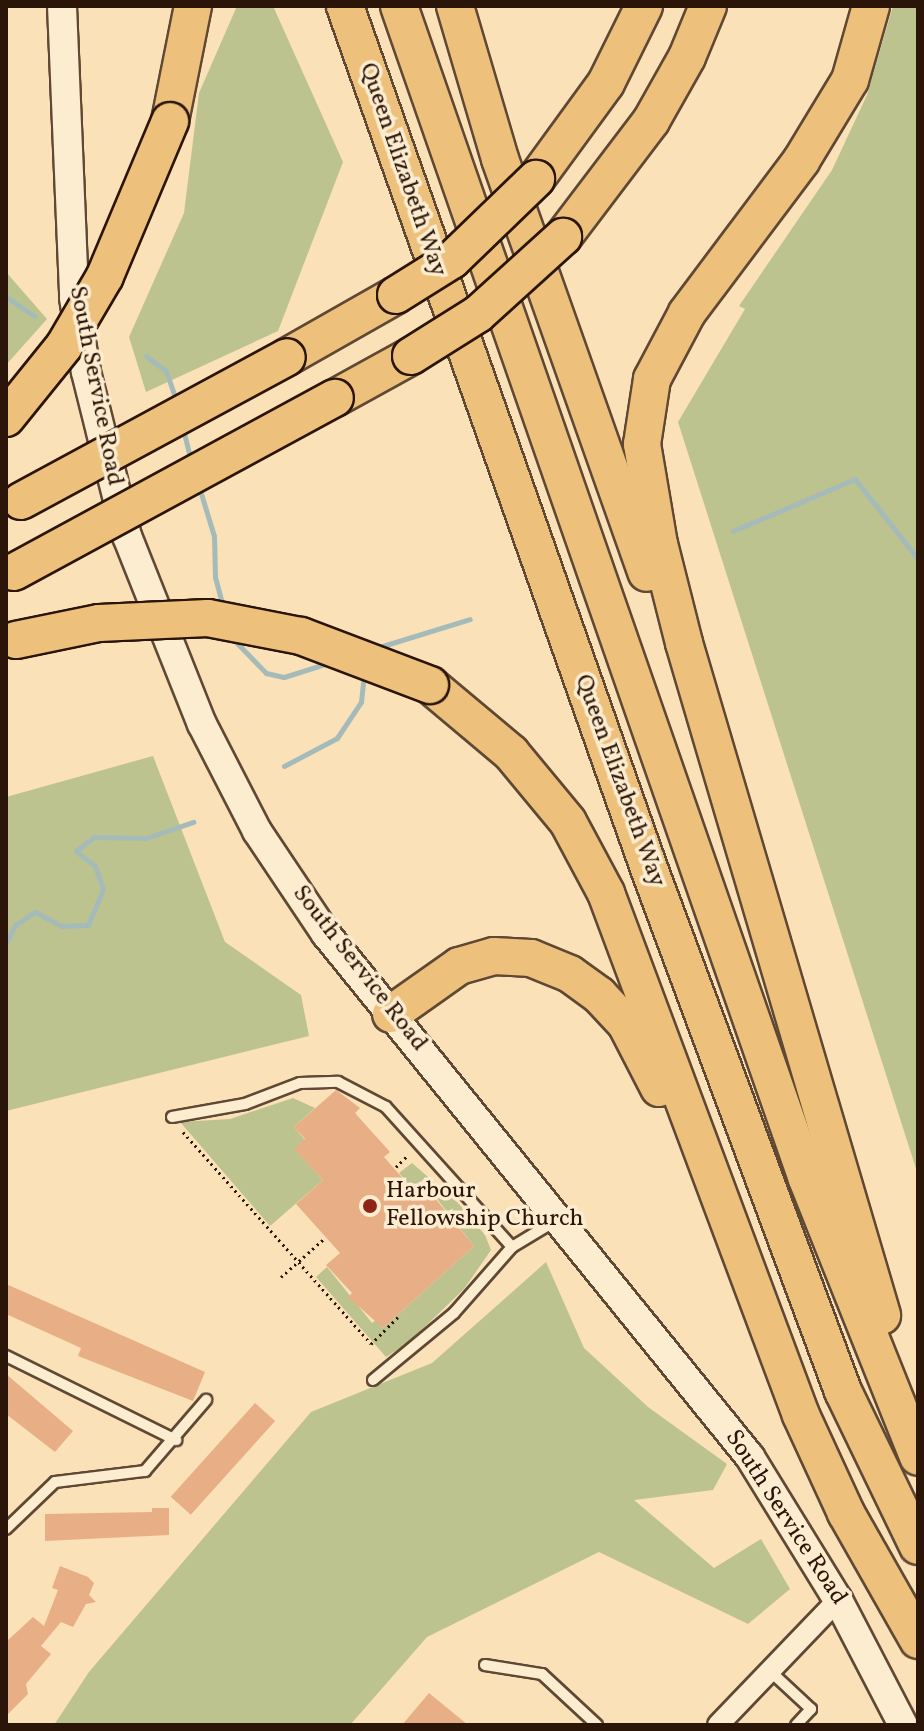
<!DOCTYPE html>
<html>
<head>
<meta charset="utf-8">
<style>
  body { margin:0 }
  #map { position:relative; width:924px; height:1731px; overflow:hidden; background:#fae1b7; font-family:Vollkorn,serif }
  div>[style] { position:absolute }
  .green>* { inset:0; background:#bdc38f }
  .stream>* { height:5px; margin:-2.5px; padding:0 2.5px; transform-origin:2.5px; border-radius:2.5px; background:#a4bbba }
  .building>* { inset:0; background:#e8af86; transform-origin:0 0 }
  .path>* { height:3px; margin-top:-1.5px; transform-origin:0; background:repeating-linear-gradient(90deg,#2b1508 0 2px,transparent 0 6px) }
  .roads { filter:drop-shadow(2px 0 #5f4834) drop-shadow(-2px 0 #5f4834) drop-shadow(0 2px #5f4834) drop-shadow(0 -2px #5f4834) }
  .lane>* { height:10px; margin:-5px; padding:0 5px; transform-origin:5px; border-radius:5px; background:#fcecd0 }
  .street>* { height:20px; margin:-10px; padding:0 10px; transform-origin:10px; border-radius:10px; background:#fcecd0 }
  .secondary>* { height:28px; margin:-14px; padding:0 14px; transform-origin:14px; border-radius:14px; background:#fcecd0 }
  .highway>* { height:36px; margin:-18px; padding:0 18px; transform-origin:18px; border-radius:18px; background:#edc07c }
  .bridges { filter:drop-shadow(2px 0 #2b1508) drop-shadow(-2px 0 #2b1508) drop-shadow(0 2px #2b1508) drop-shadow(0 -2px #2b1508) }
  .highway-bridge>* { height:36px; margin:-18px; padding:0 18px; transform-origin:18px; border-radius:18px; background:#edc07c }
  .dots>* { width:22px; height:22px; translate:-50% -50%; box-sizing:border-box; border:4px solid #fcecd0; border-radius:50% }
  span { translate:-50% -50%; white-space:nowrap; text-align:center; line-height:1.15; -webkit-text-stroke:7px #fcecd0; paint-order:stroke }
  .street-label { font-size:24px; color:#2b1508 }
  .poi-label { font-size:24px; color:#2b1508 }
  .left { translate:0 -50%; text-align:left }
  .frame { position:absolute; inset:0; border:8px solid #2b1508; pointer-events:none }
</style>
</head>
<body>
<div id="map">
  <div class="green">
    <i style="clip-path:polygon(237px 6px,273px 6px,343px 162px,278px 331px,146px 392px,129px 337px,184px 213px,199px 93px)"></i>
    <i style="clip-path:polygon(893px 6px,918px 6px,918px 1175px,678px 422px,745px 309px,739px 306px,832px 170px,867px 95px)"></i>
    <i style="clip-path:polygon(6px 272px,47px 319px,6px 365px)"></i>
    <i style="clip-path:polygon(153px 756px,225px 942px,301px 995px,309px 1036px,6px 1111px,6px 797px)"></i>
    <i style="clip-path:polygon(293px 1098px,315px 1108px,294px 1127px,305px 1140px,295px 1149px,323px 1180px,270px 1226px,180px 1122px,230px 1119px)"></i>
    <i style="clip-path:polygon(412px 1163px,458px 1203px,485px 1235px,491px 1250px,464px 1289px,408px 1343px,386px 1357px,316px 1277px,327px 1267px,372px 1323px,376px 1320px,383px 1328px,474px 1246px,422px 1180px,412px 1188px,399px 1173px)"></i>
    <i style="clip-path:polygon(546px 1262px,584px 1348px,648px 1407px,727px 1464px,713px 1490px,634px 1500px,714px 1568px,761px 1539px,790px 1589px,748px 1624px,599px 1552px,427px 1637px,350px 1725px,54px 1725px,89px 1672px,311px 1412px,432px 1363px)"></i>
  </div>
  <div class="stream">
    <i style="left:6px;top:297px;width:34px;rotate:34deg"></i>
    <i style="left:146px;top:356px;width:25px;rotate:37deg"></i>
    <i style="left:166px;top:371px;width:31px;rotate:71deg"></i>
    <i style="left:183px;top:429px;width:34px;rotate:76deg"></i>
    <i style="left:199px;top:487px;width:51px;rotate:73deg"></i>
    <i style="left:214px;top:536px;width:41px;rotate:88.6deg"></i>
    <i style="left:215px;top:577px;width:30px;rotate:75deg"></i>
    <i style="left:733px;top:531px;width:133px;rotate:-23.1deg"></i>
    <i style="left:855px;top:479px;width:102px;rotate:51.8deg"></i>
    <i style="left:232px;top:638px;width:49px;rotate:45.8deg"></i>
    <i style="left:266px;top:673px;width:18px;rotate:13deg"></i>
    <i style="left:284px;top:677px;width:46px;rotate:-17.7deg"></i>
    <i style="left:376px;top:648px;width:98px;rotate:-17.1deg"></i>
    <i style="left:284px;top:766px;width:60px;rotate:-27.8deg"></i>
    <i style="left:337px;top:738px;width:43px;rotate:-56.3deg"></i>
    <i style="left:361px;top:702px;width:28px;rotate:-84deg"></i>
    <i style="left:6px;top:943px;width:20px;rotate:-63deg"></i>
    <i style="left:15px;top:925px;width:24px;rotate:-33deg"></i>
    <i style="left:35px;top:912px;width:30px;rotate:28deg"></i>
    <i style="left:61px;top:926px;width:27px;rotate:-2deg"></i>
    <i style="left:88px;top:925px;width:39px;rotate:-67deg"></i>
    <i style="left:103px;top:889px;width:24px;rotate:-109deg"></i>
    <i style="left:95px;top:866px;width:24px;rotate:-142deg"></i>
    <i style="left:76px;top:851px;width:23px;rotate:-38deg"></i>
    <i style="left:94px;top:837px;width:52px;rotate:1.1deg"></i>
    <i style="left:146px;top:838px;width:50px;rotate:-18.8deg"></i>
  </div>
  <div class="building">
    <i style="clip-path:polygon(336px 1090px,360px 1108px,355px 1113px,390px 1152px,384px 1157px,412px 1189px,421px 1181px,474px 1246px,383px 1328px,348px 1297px,352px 1293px,326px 1265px,340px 1253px,296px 1204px,323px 1180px,294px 1149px,305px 1139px,294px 1127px)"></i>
    <i style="clip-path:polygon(6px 1284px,205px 1372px,193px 1401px,78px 1356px,81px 1348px,6px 1314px)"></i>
    <i style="clip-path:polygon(6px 1374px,73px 1431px,55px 1452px,6px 1414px)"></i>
    <i style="left:255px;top:1403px;width:27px;height:126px;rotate:42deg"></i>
    <i style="clip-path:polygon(152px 1508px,169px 1508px,169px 1535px,45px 1541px,45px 1514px,152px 1512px)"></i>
    <i style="clip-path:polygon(60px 1566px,88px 1577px,94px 1583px,89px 1595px,96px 1602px,86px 1604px,73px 1627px,61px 1622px,41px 1646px,51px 1654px,26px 1684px,28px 1694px,6px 1716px,6px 1642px,33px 1617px,44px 1626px,58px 1590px,52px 1588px)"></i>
    <i style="clip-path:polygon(429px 1693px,468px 1725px,402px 1725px)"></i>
  </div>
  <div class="path">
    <i style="left:183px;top:1132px;width:283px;rotate:48.4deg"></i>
    <i style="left:371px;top:1344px;width:38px;rotate:-45deg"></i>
    <i style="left:396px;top:1167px;width:17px;rotate:-45deg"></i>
    <i style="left:281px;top:1277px;width:59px;rotate:-41.6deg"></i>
  </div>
  <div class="roads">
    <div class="lane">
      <i style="left:172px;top:1117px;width:74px;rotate:-10.1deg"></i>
      <i style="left:245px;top:1104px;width:59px;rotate:-20.9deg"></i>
      <i style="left:300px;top:1083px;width:38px;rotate:-2deg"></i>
      <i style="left:338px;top:1082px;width:54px;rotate:27.5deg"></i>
      <i style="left:386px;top:1107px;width:188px;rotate:48deg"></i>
      <i style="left:6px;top:1356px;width:190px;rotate:26.3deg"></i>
      <i style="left:373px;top:1380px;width:105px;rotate:-39.6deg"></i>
      <i style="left:454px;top:1313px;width:88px;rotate:-48.7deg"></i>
      <i style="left:512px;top:1247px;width:50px;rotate:-31.2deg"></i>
      <i style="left:6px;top:1529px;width:68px;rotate:-43.8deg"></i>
      <i style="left:55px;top:1482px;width:91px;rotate:-7deg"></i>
      <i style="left:145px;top:1471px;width:94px;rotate:-49.3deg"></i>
      <i style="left:485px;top:1665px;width:58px;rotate:9deg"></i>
      <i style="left:542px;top:1674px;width:75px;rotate:42.8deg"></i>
      <i style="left:770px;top:1671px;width:56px;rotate:42.8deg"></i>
      <i style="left:811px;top:1709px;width:22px;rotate:133deg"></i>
    </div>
    <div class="street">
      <i style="left:718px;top:1725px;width:173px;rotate:-46.2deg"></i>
    </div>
    <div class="secondary">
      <i style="left:62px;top:6px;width:292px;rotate:87.6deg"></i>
      <i style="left:74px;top:298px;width:75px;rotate:80.8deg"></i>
      <i style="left:86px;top:372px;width:169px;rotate:76deg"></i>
      <i style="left:127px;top:536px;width:202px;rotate:68.3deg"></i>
      <i style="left:202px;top:724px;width:120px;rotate:62.8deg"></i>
      <i style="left:257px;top:831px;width:124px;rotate:56.2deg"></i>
      <i style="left:326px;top:934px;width:673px;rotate:50.97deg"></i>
      <i style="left:750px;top:1457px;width:168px;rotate:58.4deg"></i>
      <i style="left:838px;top:1600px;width:141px;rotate:62.5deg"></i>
    </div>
    <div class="highway">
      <i style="left:345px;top:6px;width:917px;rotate:70.58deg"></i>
      <i style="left:650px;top:871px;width:555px;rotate:69.64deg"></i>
      <i style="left:843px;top:1391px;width:172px;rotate:64.2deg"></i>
      <i style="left:399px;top:6px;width:1242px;rotate:70.82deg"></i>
      <i style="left:807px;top:1179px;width:299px;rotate:68.2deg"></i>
      <i style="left:455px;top:6px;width:159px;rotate:73.6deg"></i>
      <i style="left:500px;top:159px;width:439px;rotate:70.5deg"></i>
      <i style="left:871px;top:6px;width:77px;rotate:105.8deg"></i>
      <i style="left:850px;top:80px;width:95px;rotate:121.2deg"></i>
      <i style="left:801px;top:161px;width:190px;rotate:126.9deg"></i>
      <i style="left:687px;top:313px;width:75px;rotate:117.9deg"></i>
      <i style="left:652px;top:379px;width:66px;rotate:98.7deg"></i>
      <i style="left:642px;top:444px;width:101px;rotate:80.4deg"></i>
      <i style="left:659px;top:544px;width:102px;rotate:75.8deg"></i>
      <i style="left:684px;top:643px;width:701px;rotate:73.58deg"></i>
      <i style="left:170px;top:121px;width:117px;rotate:-78.7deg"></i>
      <i style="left:536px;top:179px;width:119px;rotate:-53.9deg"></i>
      <i style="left:606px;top:83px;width:86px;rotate:-63.7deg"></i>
      <i style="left:563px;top:237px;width:146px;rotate:-52.8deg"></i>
      <i style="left:651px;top:121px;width:73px;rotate:-60.6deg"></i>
      <i style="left:687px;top:57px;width:55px;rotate:-67.6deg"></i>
      <i style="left:287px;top:357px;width:125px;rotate:-29.6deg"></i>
      <i style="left:335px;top:398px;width:87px;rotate:-28.9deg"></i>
      <i style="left:430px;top:685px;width:106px;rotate:40deg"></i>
      <i style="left:511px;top:753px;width:89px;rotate:50.4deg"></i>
      <i style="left:568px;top:822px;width:81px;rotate:61.8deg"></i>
      <i style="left:606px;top:893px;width:557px;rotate:69.52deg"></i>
      <i style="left:801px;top:1415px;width:108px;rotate:65.3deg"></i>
      <i style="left:846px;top:1513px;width:146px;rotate:60.4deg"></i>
      <i style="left:391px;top:1014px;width:83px;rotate:-35.2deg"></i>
      <i style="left:459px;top:966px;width:36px;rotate:-16deg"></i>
      <i style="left:494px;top:956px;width:37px;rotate:3deg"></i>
      <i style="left:531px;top:958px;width:42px;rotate:22.3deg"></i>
      <i style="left:570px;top:974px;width:36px;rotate:36deg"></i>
      <i style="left:599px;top:995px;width:40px;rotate:47deg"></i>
      <i style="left:626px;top:1024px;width:72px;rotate:62.7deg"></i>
    </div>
  </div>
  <div class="bridges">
    <div class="highway-bridge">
      <i style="left:396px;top:295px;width:66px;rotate:-32deg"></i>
      <i style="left:452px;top:260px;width:117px;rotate:-44deg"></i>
      <i style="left:411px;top:356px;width:79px;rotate:-32.1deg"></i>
      <i style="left:478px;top:314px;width:115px;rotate:-42.2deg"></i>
      <i style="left:6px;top:418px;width:92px;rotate:-51.1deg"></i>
      <i style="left:64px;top:346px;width:81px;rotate:-59.6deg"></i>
      <i style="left:105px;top:276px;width:168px;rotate:-67.2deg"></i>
      <i style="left:21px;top:501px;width:302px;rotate:-28.4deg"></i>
      <i style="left:14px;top:572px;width:365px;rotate:-28.5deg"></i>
      <i style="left:16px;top:640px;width:85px;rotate:-11.6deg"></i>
      <i style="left:99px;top:623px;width:109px;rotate:-2.6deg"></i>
      <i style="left:208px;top:618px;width:95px;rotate:11deg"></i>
      <i style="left:301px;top:636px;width:138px;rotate:20.8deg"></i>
    </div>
  </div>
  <div class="dots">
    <i style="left:370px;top:1206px;background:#8f2418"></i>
  </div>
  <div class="street-label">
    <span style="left:402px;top:170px;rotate:71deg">Queen Elizabeth Way</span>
    <span style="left:95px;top:386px;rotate:79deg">South Service Road</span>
    <span style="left:619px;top:781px;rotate:70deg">Queen Elizabeth Way</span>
    <span style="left:359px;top:969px;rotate:52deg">South Service Road</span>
    <span style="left:785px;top:1518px;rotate:57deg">South Service Road</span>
  </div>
  <div class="poi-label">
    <span class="left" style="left:386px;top:1206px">Harbour<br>Fellowship Church</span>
  </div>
  <div class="frame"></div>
</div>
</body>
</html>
